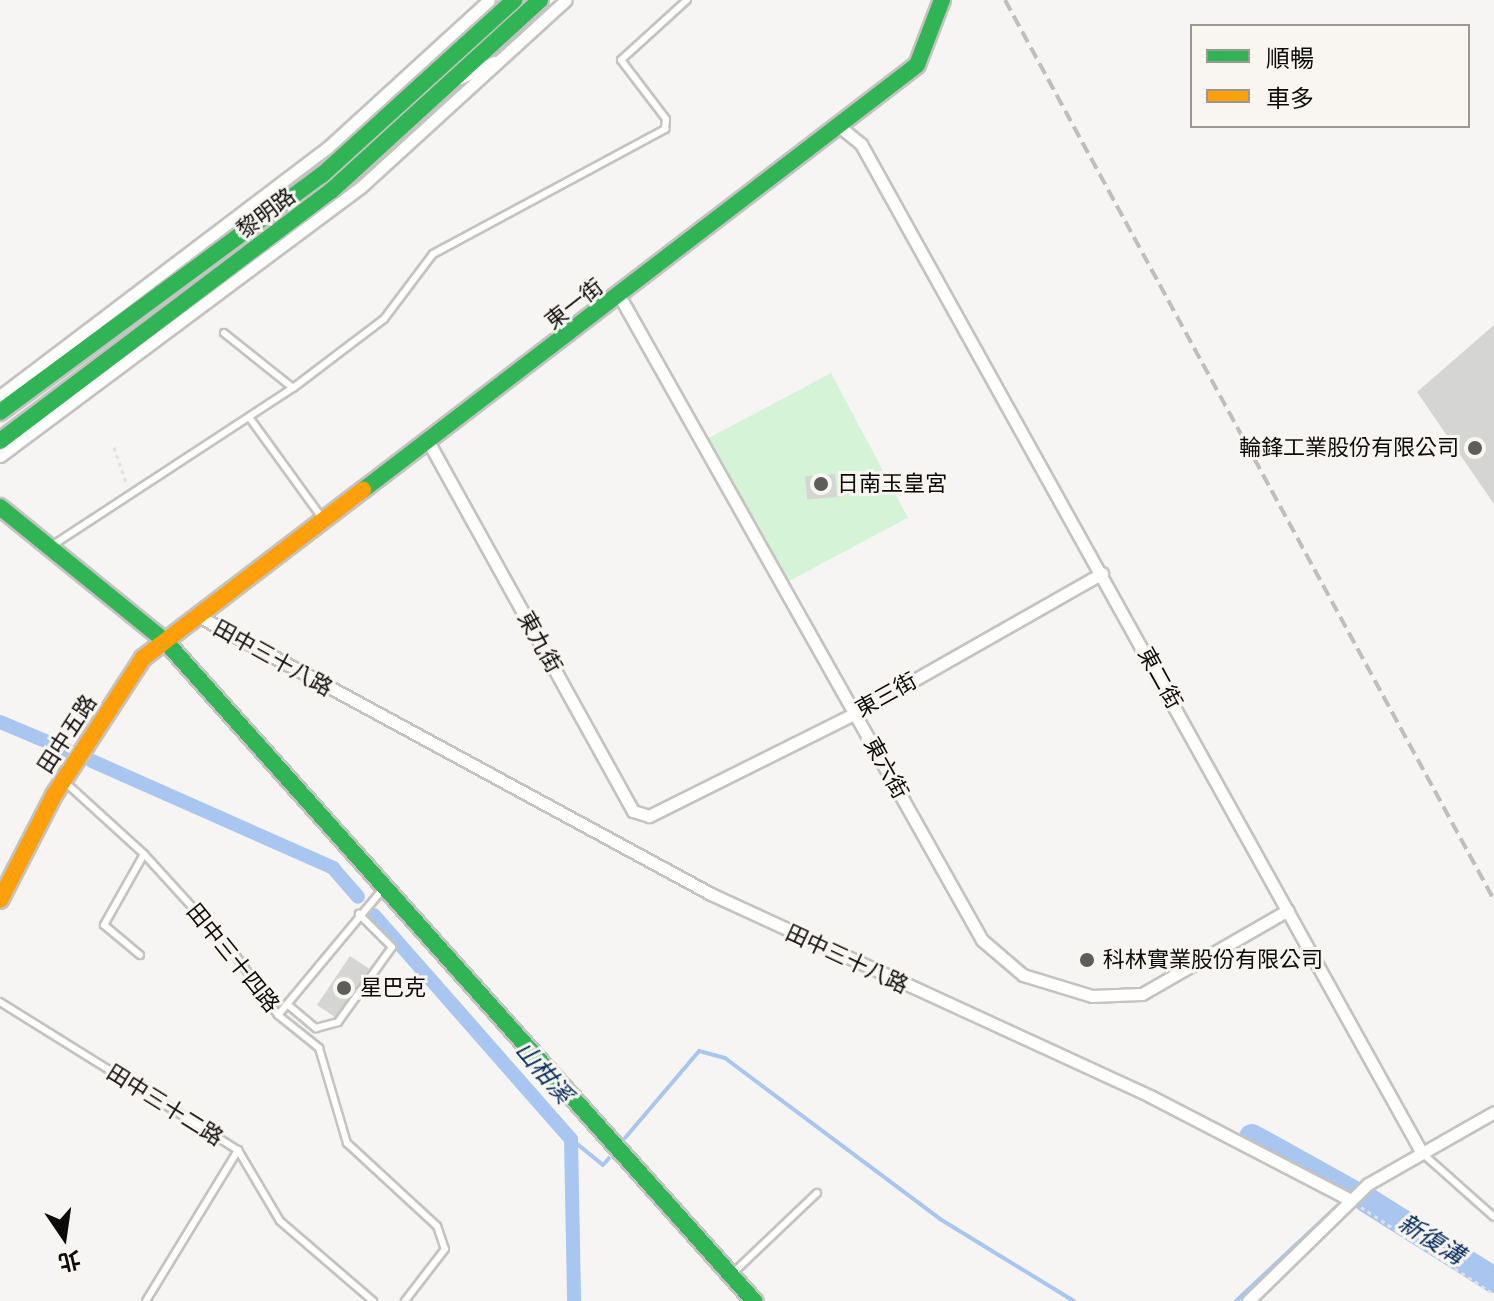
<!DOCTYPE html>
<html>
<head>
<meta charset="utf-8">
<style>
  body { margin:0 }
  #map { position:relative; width:1494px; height:1301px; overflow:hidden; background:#f7f5f3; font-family:"Fira Sans Condensed","Noto Sans TC",sans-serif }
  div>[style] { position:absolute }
  .green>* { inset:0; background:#d4f3d7; transform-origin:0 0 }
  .stream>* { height:4px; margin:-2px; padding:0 2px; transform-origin:2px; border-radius:2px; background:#a9c6f0 }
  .canal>* { height:14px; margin:-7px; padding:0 7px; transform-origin:7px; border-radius:7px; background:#a9c6f0 }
  .river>* { height:26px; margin:-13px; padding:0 13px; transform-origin:13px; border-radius:13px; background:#a9c6f0 }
  .building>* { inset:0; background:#d5d5d4; transform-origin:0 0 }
  .path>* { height:3px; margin-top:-1.5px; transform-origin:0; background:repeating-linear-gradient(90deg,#e2e1e1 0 4px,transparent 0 8px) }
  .roads { filter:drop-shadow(2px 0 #c4c3c1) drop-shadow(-2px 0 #c4c3c1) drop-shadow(0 2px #c4c3c1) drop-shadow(0 -2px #c4c3c1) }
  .lane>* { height:6px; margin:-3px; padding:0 3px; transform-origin:3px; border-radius:3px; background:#fefefd }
  .street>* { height:11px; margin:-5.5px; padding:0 5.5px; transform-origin:5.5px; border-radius:5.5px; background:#fefefd }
  .fast>* { height:16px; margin:-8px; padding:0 8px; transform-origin:8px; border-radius:8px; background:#30b455 }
  .slow>* { height:16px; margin:-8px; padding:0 8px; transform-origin:8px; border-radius:8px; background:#ff9f0a }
  .rail>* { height:4px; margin-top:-2px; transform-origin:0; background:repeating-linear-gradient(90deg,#bebebd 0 12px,transparent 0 18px) }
  .dots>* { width:22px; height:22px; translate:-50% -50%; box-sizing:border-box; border:4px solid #f9f6f1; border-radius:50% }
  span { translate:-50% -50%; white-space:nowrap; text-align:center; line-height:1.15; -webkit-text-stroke:6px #f9f6f1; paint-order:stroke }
  .street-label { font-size:22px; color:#0c0b0a }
  .poi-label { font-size:22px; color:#0c0b0a }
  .right { translate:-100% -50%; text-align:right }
  .left { translate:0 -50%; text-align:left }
  .water-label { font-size:24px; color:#00285c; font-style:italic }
  .legend { position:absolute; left:1190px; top:24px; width:280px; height:104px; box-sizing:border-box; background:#f9f6f1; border:2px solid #9a9895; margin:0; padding:10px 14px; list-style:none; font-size:24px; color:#0c0b0a }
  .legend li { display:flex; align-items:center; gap:16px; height:40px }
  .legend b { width:40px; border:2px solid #9a9895 }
  .north { position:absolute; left:24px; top:1197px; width:80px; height:80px; -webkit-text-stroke:6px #f9f6f1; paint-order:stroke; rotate:167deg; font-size:22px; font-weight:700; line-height:32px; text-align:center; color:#0c0b0a }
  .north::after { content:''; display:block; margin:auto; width:28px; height:36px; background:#0c0b0a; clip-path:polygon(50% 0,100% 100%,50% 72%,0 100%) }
</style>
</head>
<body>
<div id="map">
  <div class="green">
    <i style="left:831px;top:373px;width:164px;height:148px;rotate:62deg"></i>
  </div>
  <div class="stream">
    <i style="left:625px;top:1138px;width:114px;rotate:-49.6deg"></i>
    <i style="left:699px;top:1051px;width:27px;rotate:15deg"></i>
    <i style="left:725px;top:1058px;width:269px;rotate:36.8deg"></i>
    <i style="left:940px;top:1219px;width:157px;rotate:31.5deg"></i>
    <i style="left:571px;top:1139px;width:41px;rotate:39.1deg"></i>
    <i style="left:603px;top:1165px;width:9px;rotate:-49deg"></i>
    <i style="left:1236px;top:1301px;width:139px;rotate:-43.2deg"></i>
  </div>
  <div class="canal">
    <i style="left:0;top:722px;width:73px;rotate:22.7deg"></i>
    <i style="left:92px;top:761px;width:264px;rotate:23.9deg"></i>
    <i style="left:333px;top:868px;width:38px;rotate:49deg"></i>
    <i style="left:374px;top:915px;width:298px;rotate:48.7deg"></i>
    <i style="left:571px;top:1139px;width:162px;rotate:88.9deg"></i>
  </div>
  <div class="river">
    <i style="left:1252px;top:1137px;width:115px;rotate:29deg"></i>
    <i style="left:1367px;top:1200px;width:150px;rotate:32.2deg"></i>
  </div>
  <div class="building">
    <i style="clip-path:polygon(1494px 325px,1494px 504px,1417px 392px)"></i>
    <i style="left:835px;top:474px;width:23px;height:30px;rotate:85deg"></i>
    <i style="left:350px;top:956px;width:23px;height:59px;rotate:34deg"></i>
  </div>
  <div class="path">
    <i style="left:114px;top:447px;width:40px;rotate:71.1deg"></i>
    <i style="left:1361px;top:1207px;width:159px;rotate:33.2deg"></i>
  </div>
  <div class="roads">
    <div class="lane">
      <i style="left:224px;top:333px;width:88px;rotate:38.6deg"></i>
      <i style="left:249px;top:417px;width:125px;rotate:54.1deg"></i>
      <i style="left:53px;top:545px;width:287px;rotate:-33.2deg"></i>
      <i style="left:293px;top:388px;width:114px;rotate:-37.2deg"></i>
      <i style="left:384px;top:319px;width:81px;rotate:-53deg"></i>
      <i style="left:433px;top:254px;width:264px;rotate:-28.3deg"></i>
      <i style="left:665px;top:129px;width:10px;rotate:-84deg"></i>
      <i style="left:666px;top:119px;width:74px;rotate:-127.3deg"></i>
      <i style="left:621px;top:60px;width:89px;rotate:-42.3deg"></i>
      <i style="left:66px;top:783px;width:105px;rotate:42.3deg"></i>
      <i style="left:144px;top:854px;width:134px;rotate:47.7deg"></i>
      <i style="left:234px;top:953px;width:76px;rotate:54.6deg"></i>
      <i style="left:278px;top:1015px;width:53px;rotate:38.8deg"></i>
      <i style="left:319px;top:1048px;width:99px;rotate:73.6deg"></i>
      <i style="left:347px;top:1143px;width:122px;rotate:42.7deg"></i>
      <i style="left:437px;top:1226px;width:24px;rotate:71deg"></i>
      <i style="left:445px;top:1249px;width:66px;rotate:127.6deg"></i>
      <i style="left:140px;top:955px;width:47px;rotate:-140.2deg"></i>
      <i style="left:104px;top:925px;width:81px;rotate:-60.6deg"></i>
      <i style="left:0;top:1002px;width:280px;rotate:31.9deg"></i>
      <i style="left:238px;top:1150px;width:82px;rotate:59.4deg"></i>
      <i style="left:280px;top:1221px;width:123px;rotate:40.7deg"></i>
      <i style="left:287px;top:1004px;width:38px;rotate:40deg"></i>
      <i style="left:316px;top:1028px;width:23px;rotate:-15deg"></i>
      <i style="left:338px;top:1022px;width:92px;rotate:-54.2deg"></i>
      <i style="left:392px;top:947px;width:47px;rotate:-135deg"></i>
      <i style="left:278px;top:1015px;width:163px;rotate:-50.2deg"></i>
      <i style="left:1422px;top:1153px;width:96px;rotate:41.6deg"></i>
      <i style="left:733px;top:1273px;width:116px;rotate:-43.6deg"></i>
      <i style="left:146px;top:1301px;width:177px;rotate:-58.6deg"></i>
    </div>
    <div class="street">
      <i style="left:460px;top:78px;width:38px;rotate:-25deg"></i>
      <i style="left:840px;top:127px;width:27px;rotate:39deg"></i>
      <i style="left:861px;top:144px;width:1154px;rotate:60.93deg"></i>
      <i style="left:620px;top:297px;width:738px;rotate:60.62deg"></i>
      <i style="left:982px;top:940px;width:54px;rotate:40.5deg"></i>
      <i style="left:1023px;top:975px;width:72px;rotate:16.9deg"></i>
      <i style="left:1092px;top:996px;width:50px;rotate:-2.3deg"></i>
      <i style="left:1142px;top:994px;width:168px;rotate:-29.9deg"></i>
      <i style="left:0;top:396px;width:410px;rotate:-37.2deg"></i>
      <i style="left:327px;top:148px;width:219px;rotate:-42.4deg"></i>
      <i style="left:429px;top:443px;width:421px;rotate:61deg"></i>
      <i style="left:633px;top:811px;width:17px;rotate:17deg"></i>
      <i style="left:649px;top:816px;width:231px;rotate:-26.5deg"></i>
      <i style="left:856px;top:713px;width:283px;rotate:-29.6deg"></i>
      <i style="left:0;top:456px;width:450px;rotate:-36.7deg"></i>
      <i style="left:361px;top:187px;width:277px;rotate:-42.4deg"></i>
      <i style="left:202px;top:618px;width:579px;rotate:28.47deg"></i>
      <i style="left:711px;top:894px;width:483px;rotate:24.7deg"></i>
      <i style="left:1150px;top:1096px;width:226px;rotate:27.4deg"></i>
      <i style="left:1248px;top:1301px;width:168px;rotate:-44.3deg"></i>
      <i style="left:1368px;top:1184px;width:145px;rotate:-29.7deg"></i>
    </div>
    <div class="fast">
      <i style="left:0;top:412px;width:400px;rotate:-36.4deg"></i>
      <i style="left:322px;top:175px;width:260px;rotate:-42.3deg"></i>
      <i style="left:0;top:441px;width:415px;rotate:-37.1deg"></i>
      <i style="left:331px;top:191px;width:283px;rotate:-42.4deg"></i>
      <i style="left:363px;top:490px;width:698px;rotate:-37.49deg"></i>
      <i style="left:917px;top:65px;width:70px;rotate:-69deg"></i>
      <i style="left:0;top:507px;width:213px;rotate:39.1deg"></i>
      <i style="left:165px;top:641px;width:885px;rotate:48.25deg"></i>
    </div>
    <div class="slow">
      <i style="left:0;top:900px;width:118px;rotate:-62.8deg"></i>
      <i style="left:54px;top:795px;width:163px;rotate:-57deg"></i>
      <i style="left:143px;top:658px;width:277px;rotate:-37.4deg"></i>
    </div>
  </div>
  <div class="rail">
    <i style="left:1005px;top:0;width:1024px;rotate:61.48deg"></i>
  </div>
  <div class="dots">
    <i style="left:1475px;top:448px;background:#5e5d5c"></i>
    <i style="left:821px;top:484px;background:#5e5d5c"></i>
    <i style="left:1087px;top:960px;background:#5e5d5c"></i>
    <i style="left:344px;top:988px;background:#5e5d5c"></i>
  </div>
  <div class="street-label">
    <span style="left:266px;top:213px;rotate:-37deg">黎明路</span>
    <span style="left:574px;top:304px;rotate:-38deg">東一街</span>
    <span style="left:540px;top:642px;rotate:61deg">東九街</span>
    <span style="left:273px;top:658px;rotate:29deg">田中三十八路</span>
    <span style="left:1160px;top:678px;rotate:61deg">東二街</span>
    <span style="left:886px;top:695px;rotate:-29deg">東三街</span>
    <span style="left:67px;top:734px;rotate:-57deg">田中五路</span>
    <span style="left:886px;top:768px;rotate:61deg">東六街</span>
    <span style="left:233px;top:958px;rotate:51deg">田中三十四路</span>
    <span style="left:847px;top:959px;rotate:25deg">田中三十八路</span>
    <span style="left:165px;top:1105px;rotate:32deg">田中三十二路</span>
  </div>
  <div class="poi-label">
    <span class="right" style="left:1459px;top:448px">輪鋒工業股份有限公司</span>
    <span class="left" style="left:837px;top:484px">日南玉皇宮</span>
    <span class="left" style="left:1103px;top:960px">科林實業股份有限公司</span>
    <span class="left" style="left:360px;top:988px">星巴克</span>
  </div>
  <div class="water-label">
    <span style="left:543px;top:1073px;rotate:49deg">山柑溪</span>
    <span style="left:1431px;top:1240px;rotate:32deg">新復溝</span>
  </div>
  <ul class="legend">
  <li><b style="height:10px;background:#30b455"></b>順暢</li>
  <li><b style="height:10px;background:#ff9f0a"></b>車多</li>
  </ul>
  <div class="north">北</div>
</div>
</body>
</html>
